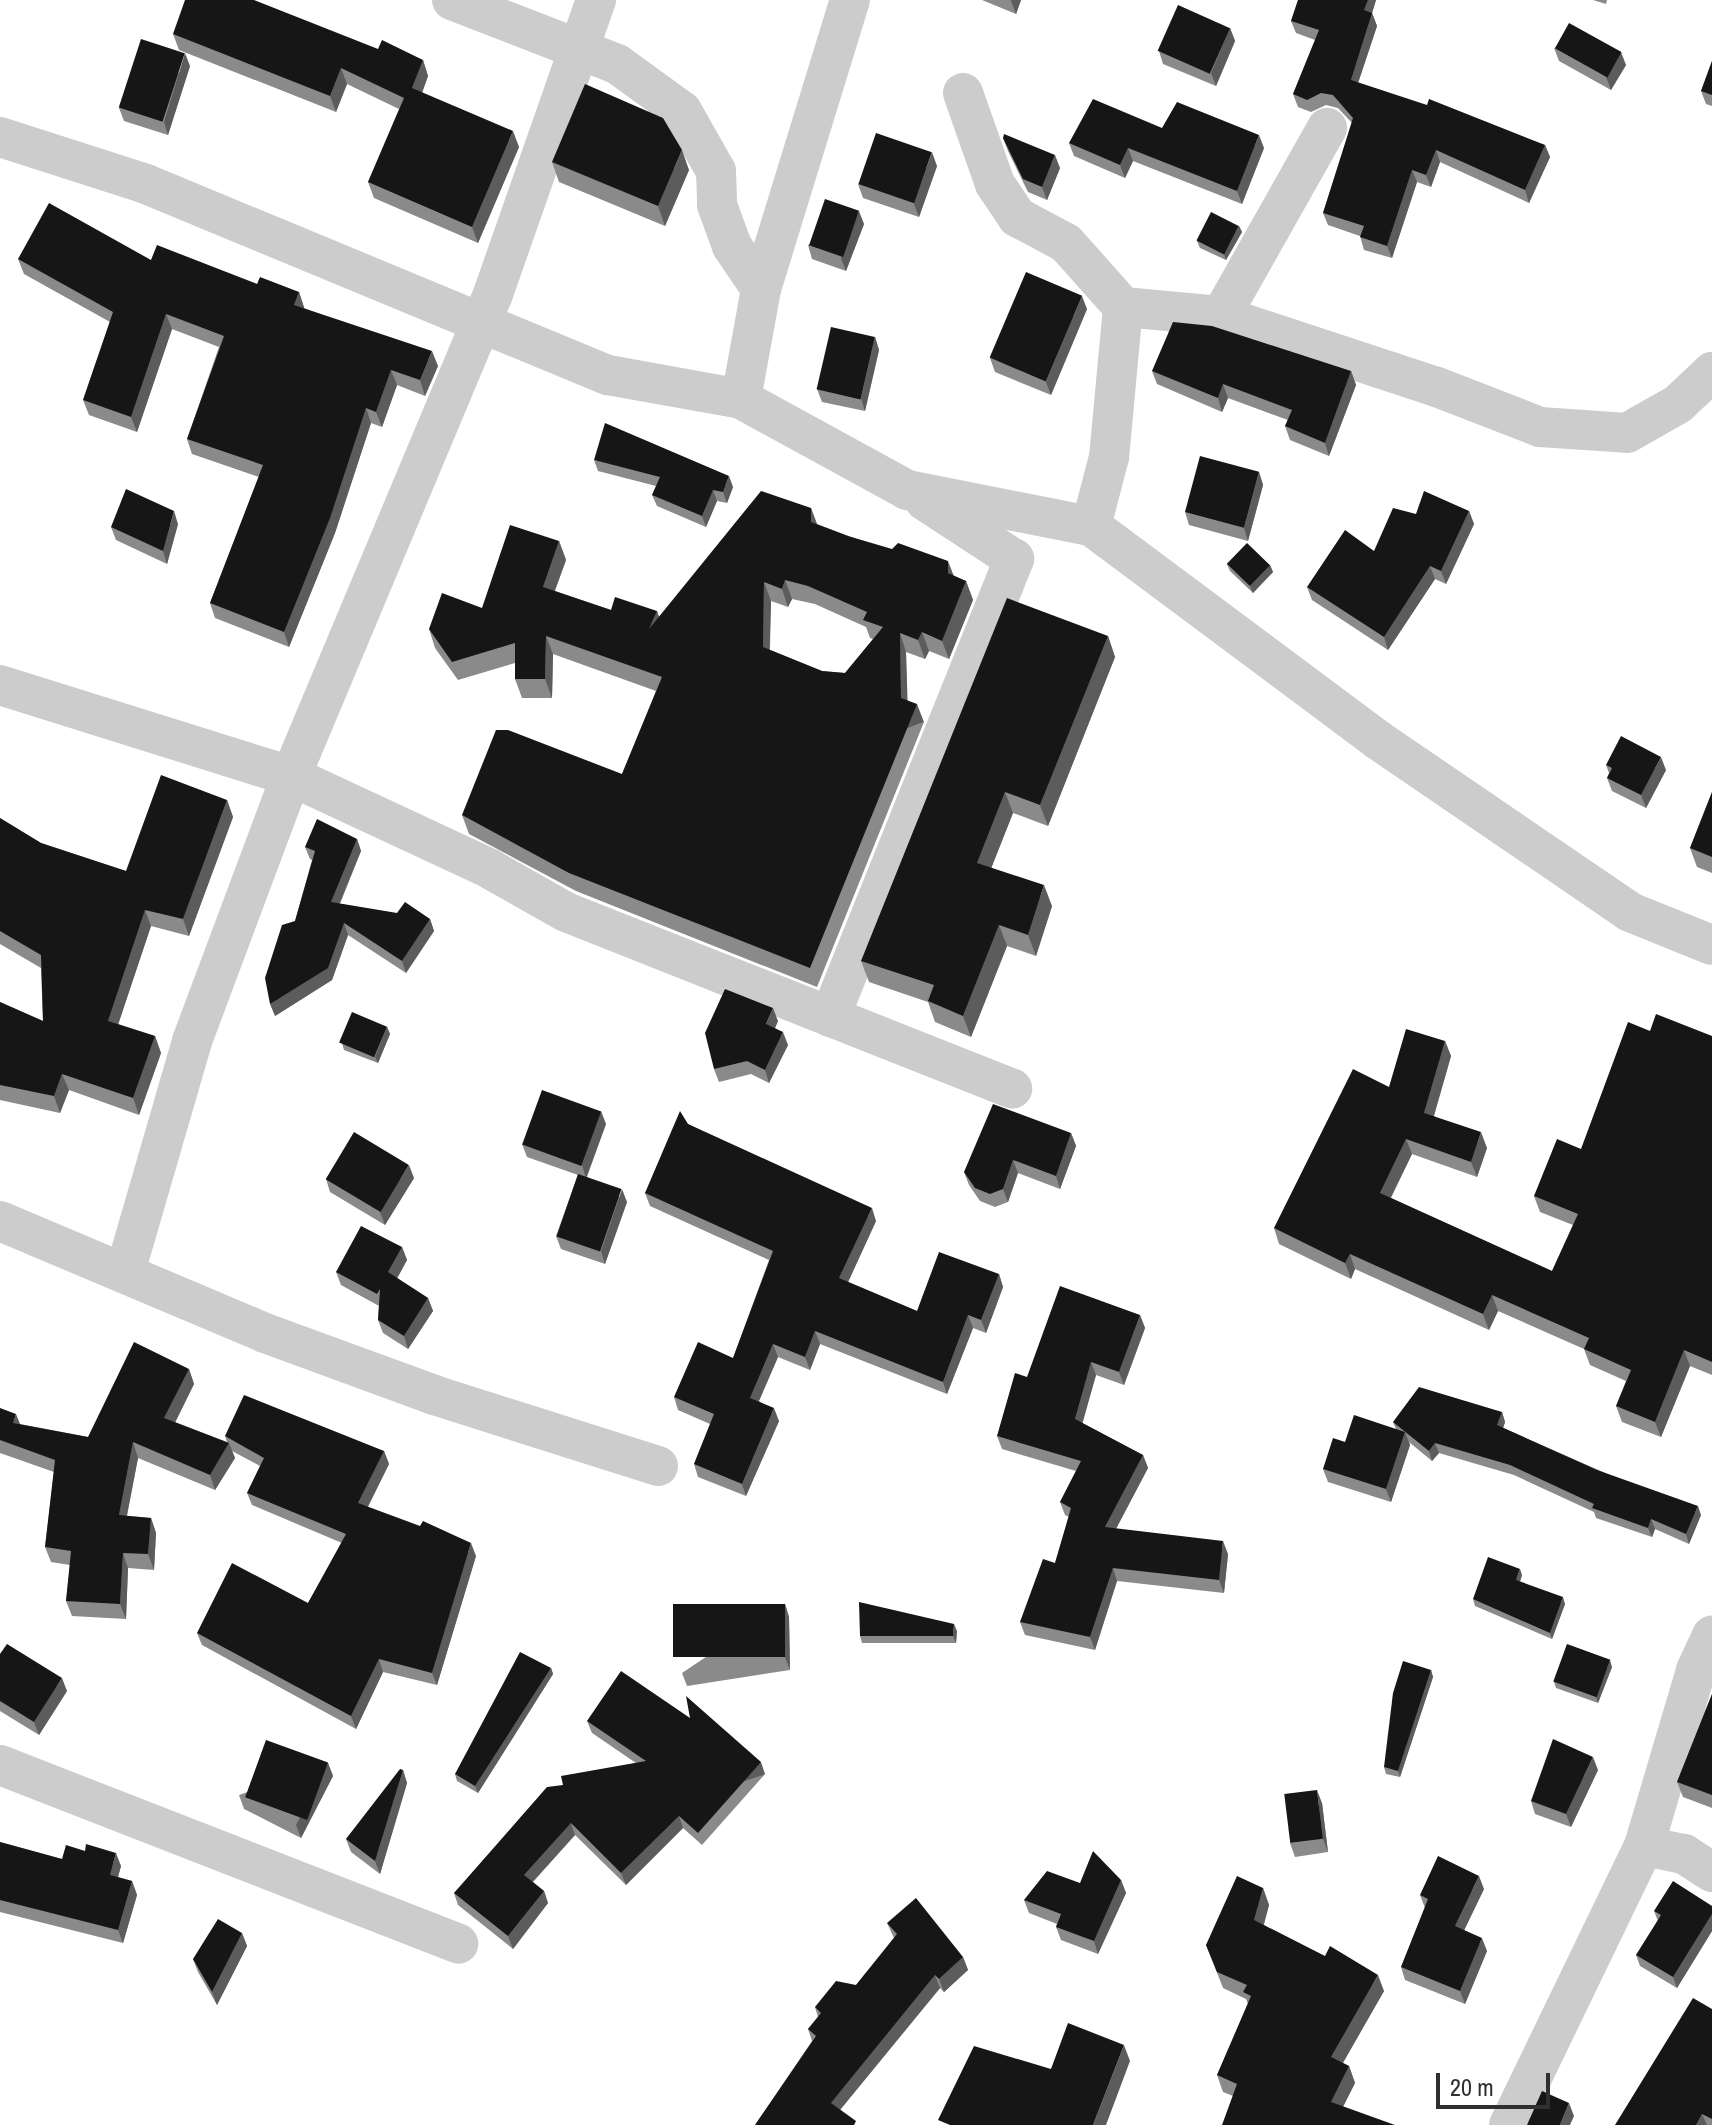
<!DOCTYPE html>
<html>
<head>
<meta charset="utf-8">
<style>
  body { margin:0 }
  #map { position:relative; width:1712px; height:2125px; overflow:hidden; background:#fff; font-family:"Archivo Narrow",sans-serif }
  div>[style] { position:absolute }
  .minor>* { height:40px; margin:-20px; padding:0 20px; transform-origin:20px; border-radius:20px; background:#ccc }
  .wall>* { inset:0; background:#8a8a8a }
  .shaded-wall>* { inset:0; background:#5c5c5c; transform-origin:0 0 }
  .building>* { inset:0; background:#161616; transform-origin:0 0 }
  span { translate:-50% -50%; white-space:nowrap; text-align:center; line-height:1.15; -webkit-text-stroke:8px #fff; paint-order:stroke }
  .scale { position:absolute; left:1436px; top:2073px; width:114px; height:36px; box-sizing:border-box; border:4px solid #2f2f2f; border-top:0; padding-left:10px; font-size:24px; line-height:28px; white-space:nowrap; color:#2f2f2f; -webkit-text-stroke:6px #fff; paint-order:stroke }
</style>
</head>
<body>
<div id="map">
  <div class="minor">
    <i style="left:452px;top:0;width:177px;rotate:21.2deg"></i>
    <i style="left:617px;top:64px;width:80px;rotate:35.9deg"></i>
    <i style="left:682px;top:111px;width:69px;rotate:60.5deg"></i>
    <i style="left:716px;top:171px;width:34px;rotate:88deg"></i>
    <i style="left:717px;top:205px;width:44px;rotate:69.9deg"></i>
    <i style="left:732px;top:246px;width:52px;rotate:56deg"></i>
    <i style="left:963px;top:93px;width:96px;rotate:70.6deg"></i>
    <i style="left:995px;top:184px;width:40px;rotate:56deg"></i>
    <i style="left:1017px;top:217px;width:55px;rotate:28deg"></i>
    <i style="left:1066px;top:243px;width:86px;rotate:48.3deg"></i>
    <i style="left:1123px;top:307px;width:151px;rotate:95.3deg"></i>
    <i style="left:1109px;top:457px;width:71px;rotate:104.6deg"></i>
    <i style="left:0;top:137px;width:153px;rotate:17.8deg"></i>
    <i style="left:146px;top:184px;width:500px;rotate:22.5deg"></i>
    <i style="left:608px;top:375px;width:135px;rotate:10.2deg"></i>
    <i style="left:741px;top:399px;width:189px;rotate:28.7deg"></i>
    <i style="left:907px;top:490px;width:187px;rotate:11.1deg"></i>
    <i style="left:1091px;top:526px;width:358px;rotate:36.7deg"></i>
    <i style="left:1378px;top:740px;width:305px;rotate:34.3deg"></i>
    <i style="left:1630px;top:912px;width:88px;rotate:21.9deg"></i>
    <i style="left:1123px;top:307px;width:98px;rotate:5.2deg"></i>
    <i style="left:1221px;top:316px;width:227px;rotate:18.2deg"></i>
    <i style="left:1437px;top:387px;width:110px;rotate:21.2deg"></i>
    <i style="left:1540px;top:427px;width:87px;rotate:3.9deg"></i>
    <i style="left:1627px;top:433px;width:59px;rotate:-29.6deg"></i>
    <i style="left:1678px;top:404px;width:47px;rotate:-43.3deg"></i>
    <i style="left:1221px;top:316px;width:216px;rotate:-60.6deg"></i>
    <i style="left:741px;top:399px;width:112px;rotate:-79.7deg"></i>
    <i style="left:761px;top:289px;width:302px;rotate:-72.9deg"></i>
    <i style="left:0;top:685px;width:305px;rotate:17.4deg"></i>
    <i style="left:291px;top:776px;width:220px;rotate:25deg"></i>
    <i style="left:490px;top:869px;width:87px;rotate:29.5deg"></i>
    <i style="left:566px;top:912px;width:480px;rotate:21.6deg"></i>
    <i style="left:830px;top:1017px;width:494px;rotate:-68.1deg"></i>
    <i style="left:1014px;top:559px;width:106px;rotate:-146.9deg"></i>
    <i style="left:0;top:1221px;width:288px;rotate:22.9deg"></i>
    <i style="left:265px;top:1333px;width:180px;rotate:20.1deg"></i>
    <i style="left:434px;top:1395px;width:235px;rotate:17.6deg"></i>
    <i style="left:125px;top:1272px;width:241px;rotate:-73.8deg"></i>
    <i style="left:192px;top:1041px;width:283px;rotate:-69.5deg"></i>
    <i style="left:291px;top:776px;width:523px;rotate:-67.26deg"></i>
    <i style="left:493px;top:294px;width:312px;rotate:-70.7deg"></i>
    <i style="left:0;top:1765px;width:492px;rotate:21.3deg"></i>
    <i style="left:1644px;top:1846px;width:41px;rotate:11.3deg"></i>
    <i style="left:1684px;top:1854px;width:33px;rotate:33deg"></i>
    <i style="left:1509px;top:2125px;width:310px;rotate:-64.2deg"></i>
    <i style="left:1644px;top:1846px;width:184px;rotate:-73.5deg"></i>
    <i style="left:1696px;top:1670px;width:38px;rotate:-65deg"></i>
  </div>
  <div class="wall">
    <i style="clip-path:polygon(982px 0,1021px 0,1016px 14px)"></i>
    <i style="clip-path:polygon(1298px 0,1376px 0,1372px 13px,1377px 26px,1358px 83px,1545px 145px,1550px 157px,1529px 203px,1440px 162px,1431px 187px,1417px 182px,1392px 258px,1364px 250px,1360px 236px,1328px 225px,1323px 213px,1352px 123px,1338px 108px,1326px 105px,1311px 112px,1298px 107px,1293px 94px,1315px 40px,1296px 33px,1291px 21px)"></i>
    <i style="clip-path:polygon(1593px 0,1607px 0,1606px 4px)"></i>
    <i style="clip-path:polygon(1230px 28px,1235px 41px,1216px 86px,1163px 64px,1159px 51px)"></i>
    <i style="clip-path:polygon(173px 34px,378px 49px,423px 60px,428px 76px,422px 93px,519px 147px,478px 243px,374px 198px,368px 182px,399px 109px,347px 84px,336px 112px,179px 50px)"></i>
    <i style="clip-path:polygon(1554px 48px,1626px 65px,1611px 90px,1559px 61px)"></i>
    <i style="clip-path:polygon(1712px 61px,1712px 106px,1706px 104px,1701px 91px)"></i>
    <i style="clip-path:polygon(190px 66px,168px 135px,124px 121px,119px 108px)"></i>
    <i style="clip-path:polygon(1162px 128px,1264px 148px,1242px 204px,1133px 161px,1125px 178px,1074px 156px,1069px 143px)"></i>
    <i style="clip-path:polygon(1003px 138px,1060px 168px,1047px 200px,1028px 192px,1008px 151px)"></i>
    <i style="clip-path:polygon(552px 162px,689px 170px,665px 226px,559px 182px)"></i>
    <i style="clip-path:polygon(937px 166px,919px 217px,863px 198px,858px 184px)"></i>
    <i style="clip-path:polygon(864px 224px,846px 271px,812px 259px,808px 245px)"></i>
    <i style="clip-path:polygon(1239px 226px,1242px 232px,1226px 260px,1200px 248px,1197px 241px)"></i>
    <i style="clip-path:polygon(18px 259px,151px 260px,257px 284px,299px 292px,304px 308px,438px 366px,425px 396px,397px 385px,382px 427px,371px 423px,335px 533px,289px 647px,215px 618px,210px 603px,259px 477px,192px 454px,187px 439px,219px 347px,172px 329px,137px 432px,89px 415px,83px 400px,110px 322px,24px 274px)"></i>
    <i style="clip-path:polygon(1087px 309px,1051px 395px,995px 372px,990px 358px)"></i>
    <i style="clip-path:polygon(875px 337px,879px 350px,865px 411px,822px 402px,817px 389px)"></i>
    <i style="clip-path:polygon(1152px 371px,1351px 371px,1356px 385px,1329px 456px,1290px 440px,1285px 426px,1288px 420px,1228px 398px,1222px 412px,1157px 384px)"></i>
    <i style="clip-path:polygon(594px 460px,733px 487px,727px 503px,717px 501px,706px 527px,657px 506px,652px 495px,656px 486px,598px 471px)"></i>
    <i style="clip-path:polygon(1259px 472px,1263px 485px,1248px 541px,1189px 525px,1185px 512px)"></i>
    <i style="clip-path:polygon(evenodd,811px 508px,817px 524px,966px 581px,973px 600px,949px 659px,929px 651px,925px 659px,906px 652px,907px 700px,924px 722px,817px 987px,576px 891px,469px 834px,462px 815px,622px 774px,656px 691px,553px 654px,552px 698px,522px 698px,515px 679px,515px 663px,458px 680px,435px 648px,429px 629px,482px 608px,559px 541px,566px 560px,555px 591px,611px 610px,657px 611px,659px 617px,811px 508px,792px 599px,815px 604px,866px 627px,870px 638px,873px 639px,845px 673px,822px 671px,770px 650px,771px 601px,788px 607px,792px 599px)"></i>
    <i style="clip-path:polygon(1469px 511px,1474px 524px,1446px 584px,1435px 579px,1388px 650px,1312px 600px,1307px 587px,1374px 551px,1416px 514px)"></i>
    <i style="clip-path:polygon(178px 524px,167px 564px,116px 540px,111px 527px)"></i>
    <i style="clip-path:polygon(1227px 564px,1270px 565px,1273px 572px,1253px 593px,1230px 571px)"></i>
    <i style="clip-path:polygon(1108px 636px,1115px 657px,1048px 826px,1013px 813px,991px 868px,1052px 906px,1036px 956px,1007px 946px,971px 1037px,935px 1022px,928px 1002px,869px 982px,861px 961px)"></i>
    <i style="clip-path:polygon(1606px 765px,1666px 770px,1646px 808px,1612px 791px,1607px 778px,1609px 773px)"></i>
    <i style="clip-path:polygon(1712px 792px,1712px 873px,1697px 867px,1690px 848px)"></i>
    <i style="clip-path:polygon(227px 800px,233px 817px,189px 936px,151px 926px,118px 1024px,155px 1036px,161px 1053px,139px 1115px,69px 1090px,60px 1113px,0 1100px,0 1002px,43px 1021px,41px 968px,0 944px,0 818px,41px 843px,126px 871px)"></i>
    <i style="clip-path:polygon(357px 839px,361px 851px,340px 904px,430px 919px,434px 931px,406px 973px,348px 935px,332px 980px,275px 1016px,295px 921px,312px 860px,310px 859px,305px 847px)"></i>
    <i style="clip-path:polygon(778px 1021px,775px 1028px,788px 1045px,769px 1083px,751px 1074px,719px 1082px,714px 1069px)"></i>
    <i style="clip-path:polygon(387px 1027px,390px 1034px,378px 1063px,344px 1050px,342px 1043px)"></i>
    <i style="clip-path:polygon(1650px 1031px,1712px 1036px,1712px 1375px,1690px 1366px,1661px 1437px,1622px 1422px,1616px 1406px,1626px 1381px,1590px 1365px,1584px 1349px,1498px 1311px,1489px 1330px,1355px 1269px,1351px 1279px,1279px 1244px,1274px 1228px,1389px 1087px,1445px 1041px,1451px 1056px,1434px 1116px,1487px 1148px,1477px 1177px,1412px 1154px,1391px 1198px,1552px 1271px,1573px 1225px,1540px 1212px,1534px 1196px,1581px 1149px)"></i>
    <i style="clip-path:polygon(606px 1124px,587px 1177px,627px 1202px,605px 1264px,561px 1249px,556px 1236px,578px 1175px,527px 1157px,522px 1144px)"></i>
    <i style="clip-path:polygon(688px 1124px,876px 1221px,848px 1282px,917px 1311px,999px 1274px,1003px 1287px,986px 1333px,973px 1328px,947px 1394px,820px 1344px,810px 1370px,778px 1357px,759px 1401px,779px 1421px,746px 1496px,698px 1477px,694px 1464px,710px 1424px,678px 1410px,674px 1397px,733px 1358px,769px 1260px,650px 1206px,645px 1193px)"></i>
    <i style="clip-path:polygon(1071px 1133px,1076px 1146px,1060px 1189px,1018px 1173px,1008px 1202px,995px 1207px,980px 1201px,969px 1185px,964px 1172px)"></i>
    <i style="clip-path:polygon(414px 1178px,385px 1225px,330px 1192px,326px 1179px)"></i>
    <i style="clip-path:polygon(402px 1247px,407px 1260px,397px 1278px,428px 1298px,433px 1311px,408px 1349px,383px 1333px,378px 1320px,379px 1306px,341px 1285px,336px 1272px)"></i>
    <i style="clip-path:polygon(1140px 1315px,1145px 1328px,1124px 1385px,1096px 1375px,1082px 1423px,1143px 1455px,1148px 1468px,1116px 1529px,1228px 1554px,1224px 1593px,1117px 1581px,1095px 1650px,1025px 1635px,1020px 1622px,1055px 1563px,1069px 1517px,1065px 1515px,1060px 1502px,1076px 1471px,1002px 1449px,997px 1436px,1027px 1377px)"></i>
    <i style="clip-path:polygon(189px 1369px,194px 1384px,175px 1422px,227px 1442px,225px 1436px,384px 1451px,389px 1464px,368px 1507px,476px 1556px,437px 1685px,383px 1672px,356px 1729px,202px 1645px,197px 1633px,308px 1603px,342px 1543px,252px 1505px,247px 1493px,260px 1466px,232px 1451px,235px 1458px,215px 1490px,138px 1458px,127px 1516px,151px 1518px,156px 1533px,154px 1570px,128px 1568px,126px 1619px,72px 1616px,66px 1601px,70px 1565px,51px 1562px,45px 1547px,54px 1472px,0 1453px,0 1408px,20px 1424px,88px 1437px)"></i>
    <i style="clip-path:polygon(1502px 1412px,1505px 1422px,1503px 1428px,1701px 1515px,1689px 1544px,1655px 1529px,1652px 1537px,1596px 1518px,1594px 1512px,1514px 1475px,1439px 1453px,1432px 1461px,1409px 1442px,1410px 1445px,1391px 1502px,1328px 1482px,1323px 1469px,1345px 1442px,1396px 1429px,1393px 1422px)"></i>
    <i style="clip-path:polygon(1522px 1575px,1520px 1582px,1565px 1604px,1552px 1639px,1475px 1606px,1473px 1599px)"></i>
    <i style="clip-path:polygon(785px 1604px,789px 1617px,790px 1670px,687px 1686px,682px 1673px)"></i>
    <i style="clip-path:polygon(957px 1631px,956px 1643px,862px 1643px,860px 1636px)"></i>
    <i style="clip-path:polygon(0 1654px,67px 1691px,39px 1735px,0 1711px)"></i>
    <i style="clip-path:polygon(1612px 1667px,1598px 1703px,1556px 1688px,1554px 1682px)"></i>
    <i style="clip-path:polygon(551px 1668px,553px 1674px,478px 1793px,457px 1781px,455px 1774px)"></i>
    <i style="clip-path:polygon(1431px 1670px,1433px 1677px,1400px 1777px,1386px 1774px,1384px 1767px)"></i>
    <i style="clip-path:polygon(1712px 1694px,1712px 1808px,1683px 1797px,1677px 1782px)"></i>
    <i style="clip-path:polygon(587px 1721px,765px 1774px,702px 1845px,683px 1828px,626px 1885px,575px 1835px,533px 1882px,544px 1891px,548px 1903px,513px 1949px,458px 1905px,454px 1893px,563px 1785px,636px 1763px,592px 1733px)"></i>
    <i style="clip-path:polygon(328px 1763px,333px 1776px,301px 1838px,244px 1809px,239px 1795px)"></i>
    <i style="clip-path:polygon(403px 1770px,407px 1783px,380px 1874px,351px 1852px,346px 1839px)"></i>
    <i style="clip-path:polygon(1598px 1770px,1571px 1827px,1535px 1814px,1531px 1801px)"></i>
    <i style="clip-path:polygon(1322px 1803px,1328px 1852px,1295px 1857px,1290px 1843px)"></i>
    <i style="clip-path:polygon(0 1842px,62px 1859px,121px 1866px,118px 1877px,132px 1881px,137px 1895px,123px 1943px,0 1912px)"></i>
    <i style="clip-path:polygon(1121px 1880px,1126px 1893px,1098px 1954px,1061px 1940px,1056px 1927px,1057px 1924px,1029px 1913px,1024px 1900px,1080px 1883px)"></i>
    <i style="clip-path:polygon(1263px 1888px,1269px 1905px,1264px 1925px,1384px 1991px,1343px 2063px,1349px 2066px,1355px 2083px,1343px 2106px,1233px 2096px,1223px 2092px,1217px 2075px,1248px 2004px,1246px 1999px,1223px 1988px,1206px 1945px)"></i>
    <i style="clip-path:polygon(1484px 1889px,1464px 1930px,1487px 1951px,1465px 2004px,1405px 1980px,1401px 1967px,1425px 1908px,1420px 1895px)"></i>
    <i style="clip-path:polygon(1712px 1906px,1712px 1931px,1677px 1988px,1640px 1966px,1636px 1955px,1658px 1921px,1654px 1911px)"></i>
    <i style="clip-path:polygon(887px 1923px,963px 1957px,968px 1970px,944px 1992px,940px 1988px,840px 2110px,755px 2125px,812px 2041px,808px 2029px,818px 2017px,815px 2007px,856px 1985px,894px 1938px)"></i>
    <i style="clip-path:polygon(242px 1933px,247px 1946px,217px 2005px,198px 1972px,193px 1959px)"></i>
    <i style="clip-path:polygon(1712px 2009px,1712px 2125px,1615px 2125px)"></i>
  </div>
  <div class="shaded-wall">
    <i style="clip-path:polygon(1011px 0,1021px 0,1016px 14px,1011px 1px)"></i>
    <i style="clip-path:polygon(1368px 0,1376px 0,1369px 23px,1364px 10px)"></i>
    <i style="clip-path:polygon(1372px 13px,1377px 26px,1355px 92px,1351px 80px)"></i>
    <i style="clip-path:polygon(1230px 28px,1235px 41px,1216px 86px,1211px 73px)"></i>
    <i style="clip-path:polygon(1621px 52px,1626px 65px,1611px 90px,1606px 77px)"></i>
    <i style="clip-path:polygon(185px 53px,190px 66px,168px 135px,164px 122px)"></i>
    <i style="clip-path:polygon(423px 60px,428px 76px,418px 104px,412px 88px)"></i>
    <i style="clip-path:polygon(341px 68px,347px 84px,336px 112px,330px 96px)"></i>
    <i style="clip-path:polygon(513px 131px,519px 147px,478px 243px,472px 227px)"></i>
    <i style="clip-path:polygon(1259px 135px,1264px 148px,1242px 204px,1237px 191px)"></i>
    <i style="clip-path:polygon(1545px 145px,1550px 157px,1529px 203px,1525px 190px)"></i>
    <i style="clip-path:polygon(1128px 148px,1133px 161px,1125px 178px,1120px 165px)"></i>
    <i style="clip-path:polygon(682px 150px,689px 170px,665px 226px,658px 206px)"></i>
    <i style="clip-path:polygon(1436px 150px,1440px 162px,1431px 187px,1426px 175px)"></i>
    <i style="clip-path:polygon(932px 152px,937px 166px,919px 217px,914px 204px)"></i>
    <i style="clip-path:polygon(1055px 155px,1060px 168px,1047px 200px,1042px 187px)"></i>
    <i style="clip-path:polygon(1412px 170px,1417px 182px,1392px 258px,1387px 246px)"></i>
    <i style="clip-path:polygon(859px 211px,864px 224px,846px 271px,841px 258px)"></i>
    <i style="clip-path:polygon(1239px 226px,1242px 232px,1226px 260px,1224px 254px)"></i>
    <i style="clip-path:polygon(299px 292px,304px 307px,300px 320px,294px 305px)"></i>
    <i style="clip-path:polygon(1082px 296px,1087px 309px,1051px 395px,1046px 382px)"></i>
    <i style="clip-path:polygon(166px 314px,172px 329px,137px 432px,131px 417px)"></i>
    <i style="clip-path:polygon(875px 337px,879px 350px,865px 411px,861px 398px)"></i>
    <i style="clip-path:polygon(432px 351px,438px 366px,425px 396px,420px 380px)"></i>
    <i style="clip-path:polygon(391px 370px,397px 385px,382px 427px,376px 412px)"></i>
    <i style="clip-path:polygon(1351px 371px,1356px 385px,1329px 456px,1325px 443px)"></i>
    <i style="clip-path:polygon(1223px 384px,1228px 398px,1222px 412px,1218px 398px)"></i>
    <i style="clip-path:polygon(366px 408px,371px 423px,335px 533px,289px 647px,284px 632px)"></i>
    <i style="clip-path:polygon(1259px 472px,1263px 485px,1248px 541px,1244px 528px)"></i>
    <i style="clip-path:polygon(729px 476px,733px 487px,727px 503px,723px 492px)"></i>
    <i style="clip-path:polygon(713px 490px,717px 501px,706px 527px,702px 516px)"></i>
    <i style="clip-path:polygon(811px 508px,818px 527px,811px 522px)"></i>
    <i style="clip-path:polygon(174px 511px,178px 524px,167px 564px,163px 551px)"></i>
    <i style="clip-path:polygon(1469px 511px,1474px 524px,1446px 584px,1441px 571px)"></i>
    <i style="clip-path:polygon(559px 541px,566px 560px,549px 606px,543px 587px)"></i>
    <i style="clip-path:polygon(948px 561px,955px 579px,948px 573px)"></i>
    <i style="clip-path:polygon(1270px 565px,1273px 572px,1253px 593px,1250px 586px)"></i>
    <i style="clip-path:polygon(1430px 566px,1435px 579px,1388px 650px,1384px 637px)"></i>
    <i style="clip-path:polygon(785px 580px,792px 599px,788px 607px,782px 589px)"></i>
    <i style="clip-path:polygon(966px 581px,973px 600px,949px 659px,942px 641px)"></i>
    <i style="clip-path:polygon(764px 582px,771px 601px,769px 666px,763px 647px)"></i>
    <i style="clip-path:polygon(657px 611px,663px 629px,649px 629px)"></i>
    <i style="clip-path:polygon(922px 632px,929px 651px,925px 659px,918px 640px)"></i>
    <i style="clip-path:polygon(900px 633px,906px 652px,908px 716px,901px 698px)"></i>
    <i style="clip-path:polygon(546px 636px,553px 654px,552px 698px,545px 679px)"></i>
    <i style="clip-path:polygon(1108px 636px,1115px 657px,1048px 826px,1040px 805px)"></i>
    <i style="left:917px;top:704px;width:19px;height:285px;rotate:69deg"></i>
    <i style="clip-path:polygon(1661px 757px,1666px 770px,1646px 808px,1641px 795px)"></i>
    <i style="clip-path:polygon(1005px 792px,1013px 813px,985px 884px,977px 863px)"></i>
    <i style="clip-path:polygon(227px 800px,233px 817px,189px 936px,183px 919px)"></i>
    <i style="clip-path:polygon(357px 839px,361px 851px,335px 914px,331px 902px)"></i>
    <i style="clip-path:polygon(1044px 885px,1052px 906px,1036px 956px,1028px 935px)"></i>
    <i style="clip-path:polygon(145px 910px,151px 926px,114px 1037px,108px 1021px)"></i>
    <i style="clip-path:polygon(430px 919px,434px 931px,406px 973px,402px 961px)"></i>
    <i style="clip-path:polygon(344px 923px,348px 935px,332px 980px,275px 1016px,270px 1004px)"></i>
    <i style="clip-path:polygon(999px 925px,1007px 946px,971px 1037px,963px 1016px)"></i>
    <i style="clip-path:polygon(773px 1008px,778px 1021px,771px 1037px,766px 1024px)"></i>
    <i style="clip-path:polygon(387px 1027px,390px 1034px,378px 1063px,375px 1057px)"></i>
    <i style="clip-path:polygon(783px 1032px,788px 1045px,769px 1083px,765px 1070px)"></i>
    <i style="clip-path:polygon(155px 1036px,161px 1053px,139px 1115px,133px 1098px)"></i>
    <i style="clip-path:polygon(1445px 1041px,1451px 1056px,1430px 1129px,1424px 1113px)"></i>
    <i style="clip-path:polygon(62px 1074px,69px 1090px,60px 1113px,54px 1096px)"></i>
    <i style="clip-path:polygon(601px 1111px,606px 1124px,586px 1178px,582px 1165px)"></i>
    <i style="clip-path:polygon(1481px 1132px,1487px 1148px,1477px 1177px,1471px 1162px)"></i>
    <i style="clip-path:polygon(1071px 1133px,1076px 1146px,1060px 1189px,1056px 1176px)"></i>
    <i style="clip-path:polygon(1406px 1139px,1412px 1154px,1385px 1209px,1380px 1193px)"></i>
    <i style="clip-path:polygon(1013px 1160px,1018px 1173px,1008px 1202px,1003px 1189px)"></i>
    <i style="clip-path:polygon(409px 1165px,414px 1178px,385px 1225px,380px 1212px)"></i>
    <i style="clip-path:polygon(622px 1189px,627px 1202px,605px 1264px,601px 1251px)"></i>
    <i style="clip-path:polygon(872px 1208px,876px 1221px,844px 1291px,839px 1278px)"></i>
    <i style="clip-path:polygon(402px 1247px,407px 1260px,393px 1286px,388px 1272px)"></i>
    <i style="clip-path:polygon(1350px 1254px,1355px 1269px,1351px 1279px,1345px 1263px)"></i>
    <i style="clip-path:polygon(999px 1274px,1003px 1287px,986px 1333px,981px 1320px)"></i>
    <i style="clip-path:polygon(1492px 1295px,1498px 1311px,1489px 1330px,1483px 1314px)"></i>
    <i style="clip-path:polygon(428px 1298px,433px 1311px,408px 1349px,404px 1336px)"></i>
    <i style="clip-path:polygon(968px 1315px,973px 1328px,947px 1394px,943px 1382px)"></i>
    <i style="clip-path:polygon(1140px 1315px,1145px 1328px,1124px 1385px,1119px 1372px)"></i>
    <i style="clip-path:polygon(815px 1331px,820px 1344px,810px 1370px,805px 1357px)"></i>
    <i style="clip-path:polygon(773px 1344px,778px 1357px,755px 1410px,750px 1398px)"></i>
    <i style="clip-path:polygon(1684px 1350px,1690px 1366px,1661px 1437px,1655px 1422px)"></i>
    <i style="clip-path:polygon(1091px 1362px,1096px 1375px,1080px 1432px,1075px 1419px)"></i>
    <i style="clip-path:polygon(189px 1369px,194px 1384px,170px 1433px,164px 1418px)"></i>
    <i style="clip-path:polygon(774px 1408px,779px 1421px,746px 1496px,742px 1484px)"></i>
    <i style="clip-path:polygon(1502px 1412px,1505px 1422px,1501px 1435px,1497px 1425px)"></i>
    <i style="clip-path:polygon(16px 1414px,22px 1429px,13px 1423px)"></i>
    <i style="clip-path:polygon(1405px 1432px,1410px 1445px,1391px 1502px,1386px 1489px)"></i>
    <i style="clip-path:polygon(133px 1442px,138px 1458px,124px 1530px,119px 1515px)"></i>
    <i style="clip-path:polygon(229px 1443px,235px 1458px,215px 1490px,210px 1475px)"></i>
    <i style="clip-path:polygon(1435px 1443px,1439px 1453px,1432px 1461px,1429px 1451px)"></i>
    <i style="clip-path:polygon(384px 1451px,389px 1464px,363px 1516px,358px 1503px)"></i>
    <i style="clip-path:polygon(1143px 1455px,1148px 1468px,1110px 1540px,1105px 1527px)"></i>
    <i style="clip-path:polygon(1698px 1506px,1701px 1515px,1689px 1544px,1686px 1534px)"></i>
    <i style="clip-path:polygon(151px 1518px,156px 1533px,154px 1570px,148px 1554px)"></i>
    <i style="clip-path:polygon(1651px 1519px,1655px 1529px,1652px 1537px,1648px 1528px)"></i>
    <i style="clip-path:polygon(1223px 1541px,1228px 1554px,1224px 1593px,1219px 1580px)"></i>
    <i style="clip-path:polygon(471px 1543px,476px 1556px,437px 1685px,432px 1673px)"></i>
    <i style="clip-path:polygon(123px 1553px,128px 1568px,126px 1619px,120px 1604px)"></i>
    <i style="clip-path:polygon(1113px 1568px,1117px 1581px,1095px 1650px,1090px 1637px)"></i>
    <i style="clip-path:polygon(1520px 1569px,1522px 1575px,1518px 1587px,1516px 1580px)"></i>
    <i style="clip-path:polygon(1563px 1597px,1565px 1604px,1552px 1639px,1550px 1633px)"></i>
    <i style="clip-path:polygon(785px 1604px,789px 1617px,790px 1670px,785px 1657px)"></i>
    <i style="clip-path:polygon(954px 1624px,957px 1631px,956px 1643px,953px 1636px)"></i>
    <i style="clip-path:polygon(379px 1659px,383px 1672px,356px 1729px,351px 1716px)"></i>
    <i style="clip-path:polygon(1610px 1660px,1612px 1667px,1598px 1703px,1596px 1697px)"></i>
    <i style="clip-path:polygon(551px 1668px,553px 1674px,478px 1793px,475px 1786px)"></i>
    <i style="clip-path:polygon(1431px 1670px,1433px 1677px,1400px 1777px,1398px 1771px)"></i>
    <i style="clip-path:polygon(62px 1678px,67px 1691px,39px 1735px,34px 1722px)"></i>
    <i style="clip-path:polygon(1593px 1757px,1598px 1770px,1571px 1827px,1566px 1814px)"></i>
    <i style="left:761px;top:1762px;width:13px;height:95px;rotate:72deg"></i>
    <i style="clip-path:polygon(328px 1763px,333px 1776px,301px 1838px,296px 1825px)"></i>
    <i style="clip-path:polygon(403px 1770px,407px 1783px,380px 1874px,375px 1861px)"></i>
    <i style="clip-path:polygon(1317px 1790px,1322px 1803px,1328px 1852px,1323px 1839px)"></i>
    <i style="clip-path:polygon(679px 1816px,683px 1828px,626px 1885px,621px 1873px)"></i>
    <i style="clip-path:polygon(571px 1823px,575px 1835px,528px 1887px,524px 1875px)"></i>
    <i style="clip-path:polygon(116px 1853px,121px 1866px,115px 1888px,110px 1875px)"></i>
    <i style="clip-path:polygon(1479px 1876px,1484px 1889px,1460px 1939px,1455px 1926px)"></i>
    <i style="clip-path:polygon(1121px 1880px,1126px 1893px,1098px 1954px,1094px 1941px)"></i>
    <i style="clip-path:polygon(132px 1881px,137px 1895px,123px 1943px,118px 1930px)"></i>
    <i style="clip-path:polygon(1263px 1888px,1269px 1905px,1260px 1937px,1254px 1920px)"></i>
    <i style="clip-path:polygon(544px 1891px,548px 1903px,513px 1949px,508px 1936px)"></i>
    <i style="clip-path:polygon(1712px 1914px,1712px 1931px,1677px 1988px,1673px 1977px)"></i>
    <i style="clip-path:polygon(242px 1933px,247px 1946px,217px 2005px,212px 1992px)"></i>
    <i style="clip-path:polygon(1482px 1938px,1487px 1951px,1465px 2004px,1460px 1991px)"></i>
    <i style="clip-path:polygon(963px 1957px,968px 1970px,944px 1992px,939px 1979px)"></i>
    <i style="clip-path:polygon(935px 1975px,940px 1988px,835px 2116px,831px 2103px)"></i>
    <i style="clip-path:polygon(1378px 1975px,1384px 1991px,1337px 2073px,1331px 2057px)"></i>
    <i style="clip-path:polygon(1124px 2045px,1130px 2061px,1106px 2125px,1093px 2125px)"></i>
    <i style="clip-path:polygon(1349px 2066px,1355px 2083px,1337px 2119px,1331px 2102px)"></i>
    <i style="clip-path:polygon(1569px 2103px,1574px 2116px,1570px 2125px,1560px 2125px)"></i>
    <i style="clip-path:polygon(1702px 2114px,1707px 2125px,1696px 2125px)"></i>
  </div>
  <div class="building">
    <i style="clip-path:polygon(185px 0,254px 0,378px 49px,382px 40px,423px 60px,412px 88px,513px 131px,472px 227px,368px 182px,404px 98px,341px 68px,330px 96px,173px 34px)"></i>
    <i style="clip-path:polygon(1298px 0,1368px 0,1364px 10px,1372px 13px,1351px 80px,1427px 105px,1429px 99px,1545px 145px,1525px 190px,1436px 150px,1426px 175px,1412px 170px,1387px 246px,1360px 237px,1364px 226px,1323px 213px,1353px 118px,1333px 95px,1321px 93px,1307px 100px,1293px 94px,1319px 30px,1291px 21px)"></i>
    <i style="left:1178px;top:5px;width:57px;height:50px;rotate:24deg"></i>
    <i style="left:1569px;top:23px;width:60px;height:29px;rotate:29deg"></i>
    <i style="left:141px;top:39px;width:46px;height:72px;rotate:18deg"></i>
    <i style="clip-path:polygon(1712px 61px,1712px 95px,1701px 91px)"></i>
    <i style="clip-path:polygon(585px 84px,663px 118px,682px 150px,658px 206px,552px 162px)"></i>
    <i style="clip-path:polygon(1093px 99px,1162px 128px,1177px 102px,1259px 135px,1237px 191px,1128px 148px,1120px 165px,1069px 143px)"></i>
    <i style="left:876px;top:133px;width:59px;height:54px;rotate:19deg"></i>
    <i style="clip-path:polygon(1004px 134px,1055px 155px,1042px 187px,1023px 179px,1003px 138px)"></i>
    <i style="left:825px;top:199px;width:36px;height:49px;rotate:19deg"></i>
    <i style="clip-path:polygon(49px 203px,151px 260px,157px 245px,257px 284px,260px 277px,299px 292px,294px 305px,432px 351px,420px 380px,391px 370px,376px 412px,366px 408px,330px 518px,284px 632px,210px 603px,263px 465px,187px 439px,224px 336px,166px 314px,131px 417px,83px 400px,113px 312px,18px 259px)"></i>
    <i style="left:1211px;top:212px;width:31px;height:32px;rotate:27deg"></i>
    <i style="left:1026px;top:272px;width:61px;height:93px;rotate:23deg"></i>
    <i style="clip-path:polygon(1173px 322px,1212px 326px,1351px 371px,1325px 443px,1285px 426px,1292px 410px,1223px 384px,1218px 398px,1152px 371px)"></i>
    <i style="left:831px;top:327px;width:45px;height:64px;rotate:13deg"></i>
    <i style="clip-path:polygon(605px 423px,729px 476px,723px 492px,713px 490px,702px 516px,652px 495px,660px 477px,594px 460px)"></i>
    <i style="left:1200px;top:456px;width:61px;height:58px;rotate:15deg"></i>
    <i style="clip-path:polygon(126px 489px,174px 511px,163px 551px,111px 527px)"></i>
    <i style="clip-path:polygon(evenodd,761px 491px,811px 508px,811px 522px,848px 536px,892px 549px,898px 543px,948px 561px,948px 573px,966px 581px,942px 641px,922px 632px,918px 640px,900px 633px,901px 698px,917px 704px,810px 968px,569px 873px,462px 815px,496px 730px,508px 730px,622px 774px,662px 677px,546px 636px,545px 679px,515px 679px,515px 643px,452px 662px,429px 629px,442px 593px,482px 608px,510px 525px,559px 541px,543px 587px,611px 610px,615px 597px,657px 611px,649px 629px,761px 491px,785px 580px,808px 586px,867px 612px,863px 620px,883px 627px,845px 673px,822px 671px,763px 647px,764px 582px,782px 589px,785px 580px)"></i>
    <i style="clip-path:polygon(1424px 491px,1469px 511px,1441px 571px,1430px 566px,1384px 637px,1307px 587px,1345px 530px,1374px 551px,1393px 508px,1416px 514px)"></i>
    <i style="left:1247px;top:543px;width:32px;height:29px;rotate:44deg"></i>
    <i style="clip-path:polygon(1007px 598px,1108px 636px,1040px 805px,1005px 792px,977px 863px,1044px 885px,1028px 935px,999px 925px,963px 1016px,928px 1001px,934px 985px,861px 961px)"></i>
    <i style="clip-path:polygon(1621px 736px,1661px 757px,1641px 795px,1607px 778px,1612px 768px,1606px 765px)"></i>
    <i style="clip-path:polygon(161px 775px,227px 800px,183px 919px,145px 910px,108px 1021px,155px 1036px,133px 1098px,62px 1074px,54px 1096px,0 1085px,0 1002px,43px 1021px,41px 955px,0 931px,0 818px,41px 843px,126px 871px)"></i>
    <i style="clip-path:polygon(1712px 792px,1712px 857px,1690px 848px)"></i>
    <i style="clip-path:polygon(317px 819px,357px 839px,331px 902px,397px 913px,405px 902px,430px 919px,402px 961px,344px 923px,328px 968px,270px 1004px,265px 978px,282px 925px,295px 921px,315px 851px,305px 847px)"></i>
    <i style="clip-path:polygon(725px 989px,773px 1008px,766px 1024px,783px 1032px,765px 1070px,747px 1061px,714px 1069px,705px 1033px)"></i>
    <i style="left:352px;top:1012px;width:38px;height:33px;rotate:23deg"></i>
    <i style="clip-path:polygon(1656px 1014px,1712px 1036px,1712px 1362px,1684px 1350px,1655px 1422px,1616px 1406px,1631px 1370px,1584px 1349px,1589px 1338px,1492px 1295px,1483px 1314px,1350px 1254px,1345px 1263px,1274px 1228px,1353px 1069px,1389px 1087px,1406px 1029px,1445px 1041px,1424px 1113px,1481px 1132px,1471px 1162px,1406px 1139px,1380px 1193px,1552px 1271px,1578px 1214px,1534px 1196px,1557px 1139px,1581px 1149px,1628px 1022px,1650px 1031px)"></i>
    <i style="left:542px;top:1090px;width:63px;height:58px;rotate:20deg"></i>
    <i style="clip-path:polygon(993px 1104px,1071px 1133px,1056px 1176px,1013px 1160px,1003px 1189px,990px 1194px,975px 1188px,964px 1172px)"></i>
    <i style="clip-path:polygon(680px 1111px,688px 1124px,872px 1208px,839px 1278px,917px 1311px,939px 1252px,999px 1274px,981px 1320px,968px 1315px,943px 1382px,815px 1331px,805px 1357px,773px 1344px,750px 1398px,774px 1408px,742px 1484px,694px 1464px,714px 1414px,674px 1397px,698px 1342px,733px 1358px,773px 1251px,645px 1193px)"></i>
    <i style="left:354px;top:1132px;width:64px;height:55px;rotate:31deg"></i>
    <i style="left:578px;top:1174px;width:46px;height:66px;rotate:19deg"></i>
    <i style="clip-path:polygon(361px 1226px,402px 1247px,388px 1272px,428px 1298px,404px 1336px,378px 1320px,380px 1289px,377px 1294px,336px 1272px)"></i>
    <i style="clip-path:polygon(1060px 1286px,1140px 1315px,1119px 1372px,1091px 1362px,1075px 1419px,1143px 1455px,1105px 1527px,1223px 1541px,1219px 1580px,1113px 1568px,1090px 1637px,1020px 1622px,1043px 1559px,1055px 1563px,1071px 1508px,1060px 1502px,1081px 1461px,997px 1436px,1015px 1373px,1027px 1377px)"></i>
    <i style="clip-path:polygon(134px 1342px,189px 1369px,164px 1418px,229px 1443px,210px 1475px,133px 1442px,119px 1515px,151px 1518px,148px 1554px,123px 1553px,120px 1604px,66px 1601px,71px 1551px,45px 1547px,55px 1460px,0 1440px,0 1408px,16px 1414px,13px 1423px,88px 1437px)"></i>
    <i style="clip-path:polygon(1419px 1387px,1502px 1412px,1497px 1425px,1597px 1470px,1698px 1506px,1686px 1534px,1651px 1519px,1648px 1528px,1592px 1508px,1594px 1504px,1510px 1465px,1435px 1443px,1429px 1451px,1393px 1422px)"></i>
    <i style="clip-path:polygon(244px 1395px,384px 1451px,358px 1503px,420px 1526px,423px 1521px,471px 1543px,432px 1673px,379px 1659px,351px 1716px,197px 1633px,232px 1563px,308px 1603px,346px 1534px,247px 1493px,264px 1458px,225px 1436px)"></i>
    <i style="clip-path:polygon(1354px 1415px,1405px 1432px,1386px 1489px,1323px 1469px,1333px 1438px,1345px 1442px)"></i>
    <i style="clip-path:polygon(1488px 1557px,1520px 1569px,1516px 1580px,1563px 1597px,1550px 1633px,1473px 1599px)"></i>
    <i style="clip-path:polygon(859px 1602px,954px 1624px,953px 1636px,860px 1636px)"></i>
    <i style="left:785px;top:1604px;width:53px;height:112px;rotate:90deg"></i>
    <i style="clip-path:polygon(7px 1644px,62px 1678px,34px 1722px,0 1701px,0 1654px)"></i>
    <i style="left:1567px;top:1644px;width:46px;height:40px;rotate:20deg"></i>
    <i style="clip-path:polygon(520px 1652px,551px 1668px,475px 1786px,455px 1774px)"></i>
    <i style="clip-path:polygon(1403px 1661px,1431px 1670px,1398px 1771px,1384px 1767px,1393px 1693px)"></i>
    <i style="clip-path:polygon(621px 1671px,690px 1718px,686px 1696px,761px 1762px,698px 1833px,679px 1816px,621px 1873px,571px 1823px,524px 1875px,544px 1891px,508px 1936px,454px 1893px,547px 1787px,563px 1785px,561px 1776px,646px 1761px,587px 1721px)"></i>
    <i style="clip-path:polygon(1712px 1694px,1712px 1795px,1677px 1782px)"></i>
    <i style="clip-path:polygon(1553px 1739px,1593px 1757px,1566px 1814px,1531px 1801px)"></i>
    <i style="left:266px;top:1740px;width:66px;height:61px;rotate:20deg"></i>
    <i style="clip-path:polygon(400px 1769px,403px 1770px,375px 1861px,346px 1839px)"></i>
    <i style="left:1317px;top:1790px;width:49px;height:33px;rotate:83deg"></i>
    <i style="clip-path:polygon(0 1842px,62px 1859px,66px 1845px,85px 1851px,86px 1844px,116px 1853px,110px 1875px,132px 1881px,118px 1930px,0 1900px)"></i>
    <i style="clip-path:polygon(1093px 1851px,1121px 1880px,1094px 1941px,1056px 1927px,1061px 1914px,1024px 1900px,1047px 1871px,1080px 1883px)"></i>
    <i style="clip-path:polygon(1438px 1856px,1479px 1876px,1455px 1926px,1482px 1938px,1460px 1991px,1401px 1967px,1428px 1899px,1420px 1895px)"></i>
    <i style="clip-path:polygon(1237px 1876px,1263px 1888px,1254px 1920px,1325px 1956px,1330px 1946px,1378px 1975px,1331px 2057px,1349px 2066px,1331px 2102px,1395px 2125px,1222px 2125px,1237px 2084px,1217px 2075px,1251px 1996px,1243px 1992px,1247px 1985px,1217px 1972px,1206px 1945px)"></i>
    <i style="clip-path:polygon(1673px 1881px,1712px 1906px,1712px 1914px,1673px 1977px,1636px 1955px,1661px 1915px,1654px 1911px)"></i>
    <i style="clip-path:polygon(916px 1898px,963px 1957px,939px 1979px,935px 1975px,831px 2103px,856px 2121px,854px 2125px,755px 2125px,816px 2036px,808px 2029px,821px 2013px,815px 2007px,836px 1981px,856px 1985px,897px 1934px,887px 1923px)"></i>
    <i style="clip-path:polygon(218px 1919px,242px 1933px,212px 1992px,193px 1959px)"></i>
    <i style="clip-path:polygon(1693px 1998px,1712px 2009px,1712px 2119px,1702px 2114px,1696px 2125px,1615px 2125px)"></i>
    <i style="clip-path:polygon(1068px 2023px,1124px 2045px,1093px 2125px,950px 2125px,938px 2120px,974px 2046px,1051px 2069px)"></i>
    <i style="clip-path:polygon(1542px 2091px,1569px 2103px,1560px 2125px,1527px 2125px)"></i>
  </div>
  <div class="scale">20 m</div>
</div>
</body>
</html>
